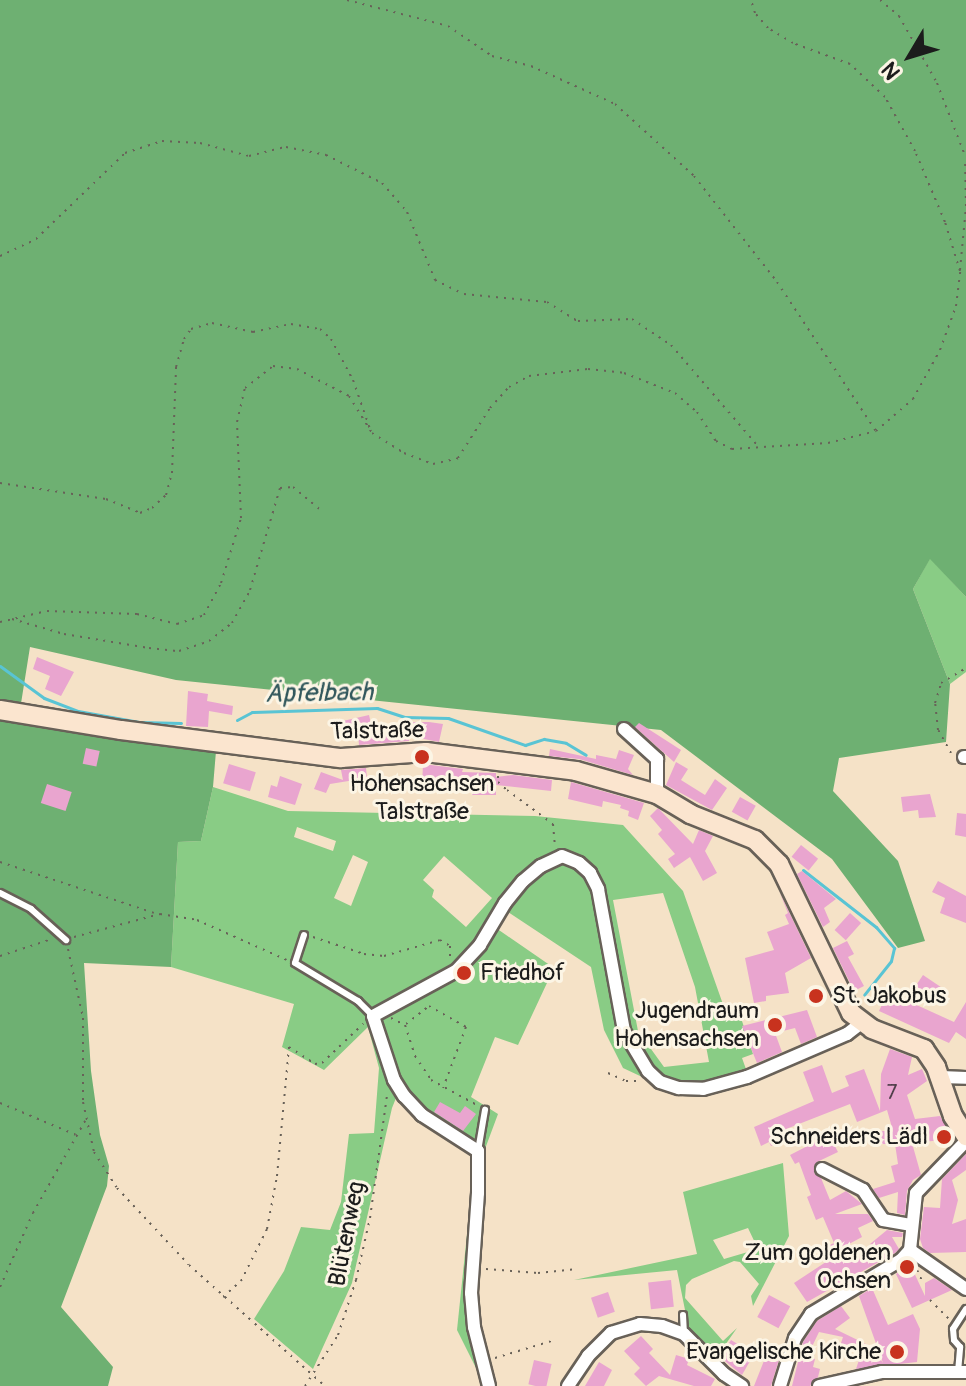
<!DOCTYPE html>
<html>
<head>
<meta charset="utf-8">
<style>
  body { margin:0 }
  #map { position:relative; width:966px; height:1386px; overflow:hidden; background:#f5e2c7; font-family:Pangolin,sans-serif }
  div>[style] { position:absolute }
  .green>* { inset:0; background:#89cc85 }
  .forest>* { inset:0; background:#6eb072 }
  .stream>* { height:3px; margin:-1.5px; padding:0 1.5px; transform-origin:1.5px; border-radius:1.5px; background:#59c4d4 }
  .building>* { inset:0; background:#e9a5cf; transform-origin:0 0 }
  .path>* { height:2px; margin-top:-1px; transform-origin:0; background:repeating-linear-gradient(90deg,#686158 0 2px,transparent 0 8px) }
  .roads { filter:drop-shadow(2px 0 #686158) drop-shadow(-2px 0 #686158) drop-shadow(0 2px #686158) drop-shadow(0 -2px #686158) }
  .lane>* { height:6px; margin:-3px; padding:0 3px; transform-origin:3px; border-radius:3px; background:#fff }
  .street>* { height:12px; margin:-6px; padding:0 6px; transform-origin:6px; border-radius:6px; background:#fff }
  .secondary>* { height:18px; margin:-9px; padding:0 9px; transform-origin:9px; border-radius:9px; background:#fbe5cf }
  .dots>* { width:22px; height:22px; translate:-50% -50%; box-sizing:border-box; border:4px solid #fcf5e5; border-radius:50% }
  span { translate:-50% -50%; white-space:nowrap; text-align:center; line-height:1.15; -webkit-text-stroke:6px #fcf5e5; paint-order:stroke }
  .number-label { font-size:20px; color:#4f3e49 }
  .number-label span { -webkit-text-stroke-width:0 }
  .street-label { font-size:24px; color:#1c1c1c }
  .poi-label { font-size:24px; color:#1c1c1c }
  .left { translate:0 -50%; text-align:left }
  .right { translate:-100% -50%; text-align:right }
  .water-label { font-size:26px; color:#31575c; font-style:italic }
  .north { position:absolute; left:870px; top:16px; width:80px; height:80px; -webkit-text-stroke:6px #fcf5e5; paint-order:stroke; rotate:232deg; font-size:22px; font-weight:700; line-height:32px; text-align:center; color:#1c1c1c }
  .north::after { content:''; display:block; margin:auto; width:28px; height:36px; background:#1c1c1c; clip-path:polygon(50% 0,100% 100%,50% 72%,0 100%) }
</style>
</head>
<body>
<div id="map">
  <div class="green">
    <i style="clip-path:polygon(930px 558px,966px 597px,966px 672px,950px 684px,913px 589px)"></i>
    <i style="clip-path:polygon(evenodd,213px 787px,288px 811px,535px 816px,623px 825px,683px 891px,725px 1010px,737px 1006px,753px 1054px,742px 1058px,751px 1083px,703px 1094px,655px 1083px,623px 1068px,604px 1030px,591px 967px,508px 912px,496px 928px,554px 968px,518px 1045px,495px 1037px,471px 1097px,498px 1114px,485px 1149px,425px 1114px,402px 1083px,392px 1108px,352px 1283px,313px 1369px,254px 1319px,284px 1271px,301px 1227px,330px 1230px,341px 1202px,349px 1134px,374px 1133px,379px 1068px,368px 1027px,324px 1070px,282px 1047px,294px 1004px,171px 967px,178px 842px,201px 841px,213px 787px,297px 827px,336px 841px,333px 851px,294px 837px,297px 827px,213px 787px,353px 855px,368px 862px,351px 906px,334px 898px,353px 855px,213px 787px,444px 856px,492px 898px,466px 927px,432px 897px,434px 890px,423px 880px,444px 856px,213px 787px,663px 893px,695px 987px,709px 1062px,664px 1067px,638px 1031px,613px 900px,663px 893px)"></i>
    <i style="clip-path:polygon(evenodd,783px 1163px,789px 1236px,753px 1306px,751px 1296px,759px 1284px,740px 1262px,734px 1261px,692px 1279px,686px 1285px,685px 1298px,723px 1341px,737px 1328px,716px 1358px,690px 1335px,677px 1270px,574px 1280px,697px 1254px,683px 1192px,783px 1163px,748px 1228px,758px 1249px,724px 1259px,713px 1240px,748px 1228px)"></i>
    <i style="clip-path:polygon(471px 1196px,474px 1196px,476px 1368px,457px 1330px)"></i>
  </div>
  <div class="forest">
    <i style="clip-path:polygon(0 0,966px 0,966px 597px,930px 559px,913px 589px,950px 684px,946px 742px,839px 758px,833px 791px,898px 861px,925px 941px,898px 948px,832px 859px,661px 730px,176px 680px,30px 647px,19px 716px,216px 751px,213px 787px,201px 841px,178px 842px,171px 967px,84px 963px,91px 1071px,100px 1135px,109px 1166px,107px 1186px,61px 1307px,113px 1367px,108px 1386px,0 1386px)"></i>
  </div>
  <div class="stream">
    <i style="left:0;top:666px;width:54px;rotate:36deg"></i>
    <i style="left:44px;top:698px;width:36px;rotate:21deg"></i>
    <i style="left:78px;top:711px;width:62px;rotate:10.2deg"></i>
    <i style="left:139px;top:722px;width:42px;rotate:1.4deg"></i>
    <i style="left:237px;top:720px;width:17px;rotate:-28deg"></i>
    <i style="left:252px;top:712px;width:125px;rotate:-1.8deg"></i>
    <i style="left:377px;top:708px;width:29px;rotate:18deg"></i>
    <i style="left:405px;top:717px;width:43px;rotate:1.3deg"></i>
    <i style="left:448px;top:718px;width:82px;rotate:19.3deg"></i>
    <i style="left:525px;top:745px;width:20px;rotate:-18deg"></i>
    <i style="left:544px;top:739px;width:22px;rotate:10deg"></i>
    <i style="left:566px;top:743px;width:23px;rotate:31deg"></i>
    <i style="left:803px;top:870px;width:93px;rotate:38deg"></i>
    <i style="left:876px;top:927px;width:28px;rotate:49deg"></i>
    <i style="left:894px;top:948px;width:13px;rotate:103deg"></i>
    <i style="left:891px;top:961px;width:43px;rotate:128.5deg"></i>
  </div>
  <div class="building">
    <i style="clip-path:polygon(37px 657px,74px 672px,61px 696px,45px 689px,50px 676px,33px 669px)"></i>
    <i style="clip-path:polygon(188px 691px,208px 694px,207px 701px,233px 706px,232px 715px,209px 711px,208px 727px,186px 726px)"></i>
    <i style="clip-path:polygon(369px 715px,374px 737px,400px 734px,401px 722px,429px 722px,443px 724px,439px 742px,409px 736px,409px 741px,359px 745px,358px 734px,350px 736px,343px 721px)"></i>
    <i style="clip-path:polygon(639px 723px,681px 750px,674px 762px,635px 727px)"></i>
    <i style="left:86px;top:748px;width:14px;height:16px;rotate:12deg"></i>
    <i style="clip-path:polygon(550px 749px,596px 759px,596px 755px,616px 759px,619px 750px,634px 755px,628px 769px,633px 775px,579px 759px,549px 756px)"></i>
    <i style="clip-path:polygon(676px 762px,688px 769px,681px 780px,705px 795px,715px 779px,727px 788px,712px 810px,666px 785px)"></i>
    <i style="left:229px;top:764px;width:28px;height:20px;rotate:17deg"></i>
    <i style="clip-path:polygon(423px 764px,463px 769px,462px 772px,496px 773px,496px 777px,513px 775px,552px 780px,551px 791px,496px 785px,496px 795px,472px 795px,472px 783px,441px 780px,441px 787px,422px 786px)"></i>
    <i style="clip-path:polygon(366px 768px,367px 778px,330px 784px,326px 793px,314px 789px,321px 772px,343px 780px,341px 770px)"></i>
    <i style="clip-path:polygon(280px 776px,302px 784px,295px 805px,268px 797px,271px 785px,277px 787px)"></i>
    <i style="clip-path:polygon(571px 782px,644px 803px,638px 820px,628px 816px,629px 811px,620px 808px,621px 805px,603px 801px,602px 807px,568px 799px)"></i>
    <i style="left:47px;top:784px;width:26px;height:20px;rotate:18deg"></i>
    <i style="clip-path:polygon(930px 794px,936px 817px,919px 818px,918px 810px,903px 812px,901px 797px)"></i>
    <i style="left:740px;top:797px;width:18px;height:17px;rotate:29deg"></i>
    <i style="clip-path:polygon(658px 808px,693px 844px,699px 830px,713px 836px,705px 851px,717px 873px,703px 881px,690px 857px,674px 868px,668px 859px,675px 854px,658px 834px,662px 830px,650px 816px)"></i>
    <i style="clip-path:polygon(957px 813px,966px 814px,966px 837px,955px 835px)"></i>
    <i style="left:801px;top:845px;width:22px;height:15px;rotate:39deg"></i>
    <i style="clip-path:polygon(802px 871px,836px 899px,824px 908px,830px 922px,823px 927px,797px 874px)"></i>
    <i style="clip-path:polygon(938px 881px,966px 896px,966px 923px,940px 913px,945px 898px,932px 892px)"></i>
    <i style="clip-path:polygon(779px 891px,811px 958px,785px 973px,789px 993px,766px 996px,766px 1001px,754px 1003px,745px 958px,774px 950px,767px 932px,789px 924px,785px 915px,788px 913px)"></i>
    <i style="left:850px;top:913px;width:15px;height:23px;rotate:42deg"></i>
    <i style="clip-path:polygon(847px 941px,854px 954px,848px 957px,864px 986px,854px 991px,833px 948px)"></i>
    <i style="left:923px;top:975px;width:29px;height:15px;rotate:34deg"></i>
    <i style="clip-path:polygon(888px 992px,954px 1022px,966px 1002px,966px 1039px,956px 1032px,949px 1043px,879px 1011px)"></i>
    <i style="clip-path:polygon(807px 1010px,817px 1037px,801px 1044px,795px 1028px,775px 1033px,782px 1052px,757px 1063px,742px 1026px)"></i>
    <i style="clip-path:polygon(890px 1049px,912px 1057px,908px 1075px,922px 1069px,927px 1081px,907px 1095px,915px 1119px,940px 1116px,953px 1139px,912px 1143px,921px 1175px,913px 1180px,907px 1191px,905px 1215px,897px 1213px,898px 1192px,879px 1198px,873px 1189px,895px 1182px,891px 1166px,898px 1164px,895px 1144px,879px 1144px,877px 1131px,893px 1131px,887px 1110px,857px 1122px,850px 1104px,781px 1131px,785px 1140px,771px 1146px,769px 1142px,761px 1146px,754px 1127px,814px 1101px,803px 1072px,822px 1065px,832px 1093px,849px 1086px,845px 1076px,864px 1069px,880px 1111px,881px 1074px)"></i>
    <i style="clip-path:polygon(440px 1102px,460px 1113px,465px 1106px,476px 1114px,463px 1131px,434px 1112px)"></i>
    <i style="clip-path:polygon(829px 1135px,838px 1152px,817px 1162px,814px 1173px,821px 1178px,830px 1200px,846px 1191px,862px 1204px,835px 1214px,868px 1214px,873px 1221px,858px 1228px,862px 1237px,849px 1244px,857px 1260px,875px 1250px,870px 1244px,887px 1230px,903px 1233px,902px 1237px,892px 1237px,899px 1249px,895px 1253px,807px 1302px,794px 1283px,832px 1258px,827px 1246px,834px 1243px,823px 1217px,816px 1220px,807px 1197px,811px 1195px,799px 1162px,795px 1164px,790px 1155px)"></i>
    <i style="clip-path:polygon(966px 1154px,966px 1170px,952px 1180px,958px 1200px,952px 1224px,966px 1219px,966px 1252px,930px 1253px,923px 1248px,920px 1239px,924px 1207px,940px 1208px,942px 1179px)"></i>
    <i style="clip-path:polygon(910px 1264px,925px 1296px,925px 1283px,934px 1278px,952px 1290px,912px 1308px,896px 1274px)"></i>
    <i style="left:671px;top:1280px;width:27px;height:23px;rotate:84deg"></i>
    <i style="clip-path:polygon(872px 1288px,888px 1325px,913px 1314px,920px 1329px,917px 1362px,856px 1369px,861px 1354px,840px 1346px,843px 1337px,819px 1332px,807px 1357px,815px 1359px,813px 1367px,820px 1369px,818px 1377px,810px 1386px,792px 1386px,803px 1342px,817px 1321px,841px 1306px,850px 1318px,835px 1329px,872px 1347px,883px 1363px,859px 1296px)"></i>
    <i style="left:608px;top:1292px;width:21px;height:18px;rotate:71deg"></i>
    <i style="left:769px;top:1295px;width:24px;height:25px;rotate:28deg"></i>
    <i style="clip-path:polygon(641px 1336px,653px 1349px,649px 1353px,670px 1375px,676px 1355px,689px 1359px,687px 1365px,715px 1379px,711px 1386px,694px 1386px,659px 1376px,646px 1386px,634px 1374px,640px 1368px,624px 1351px)"></i>
    <i style="clip-path:polygon(731px 1340px,754px 1354px,742px 1375px,720px 1357px)"></i>
    <i style="clip-path:polygon(769px 1348px,781px 1353px,771px 1386px,754px 1386px)"></i>
    <i style="left:534px;top:1360px;width:18px;height:25px;rotate:13deg"></i>
    <i style="clip-path:polygon(599px 1362px,612px 1370px,604px 1386px,585px 1386px)"></i>
  </div>
  <div class="path">
    <i style="left:347px;top:0;width:104px;rotate:14.4deg"></i>
    <i style="left:448px;top:26px;width:53px;rotate:34.3deg"></i>
    <i style="left:492px;top:56px;width:40px;rotate:14.4deg"></i>
    <i style="left:531px;top:66px;width:92px;rotate:24.3deg"></i>
    <i style="left:615px;top:104px;width:107px;rotate:42.3deg"></i>
    <i style="left:694px;top:176px;width:135px;rotate:51.9deg"></i>
    <i style="left:777px;top:282px;width:179px;rotate:56.4deg"></i>
    <i style="left:880px;top:0;width:25px;rotate:40deg"></i>
    <i style="left:899px;top:16px;width:77px;rotate:60.4deg"></i>
    <i style="left:937px;top:83px;width:80px;rotate:68.9deg"></i>
    <i style="left:0;top:256px;width:40px;rotate:-25deg"></i>
    <i style="left:36px;top:239px;width:124px;rotate:-44deg"></i>
    <i style="left:125px;top:153px;width:39px;rotate:-18deg"></i>
    <i style="left:162px;top:141px;width:38px;rotate:3deg"></i>
    <i style="left:200px;top:143px;width:51px;rotate:14.9deg"></i>
    <i style="left:249px;top:156px;width:38px;rotate:-14deg"></i>
    <i style="left:286px;top:147px;width:41px;rotate:11.3deg"></i>
    <i style="left:326px;top:155px;width:63px;rotate:26.6deg"></i>
    <i style="left:382px;top:183px;width:38px;rotate:49deg"></i>
    <i style="left:407px;top:212px;width:74px;rotate:67.6deg"></i>
    <i style="left:435px;top:280px;width:32px;rotate:26deg"></i>
    <i style="left:464px;top:294px;width:83px;rotate:5.5deg"></i>
    <i style="left:547px;top:302px;width:36px;rotate:32deg"></i>
    <i style="left:578px;top:321px;width:54px;rotate:-2.1deg"></i>
    <i style="left:632px;top:319px;width:47px;rotate:33.7deg"></i>
    <i style="left:671px;top:345px;width:133px;rotate:49.3deg"></i>
    <i style="left:960px;top:270px;width:64px;rotate:-84.6deg"></i>
    <i style="left:966px;top:206px;width:46px;rotate:-91.2deg"></i>
    <i style="left:0;top:483px;width:107px;rotate:8.6deg"></i>
    <i style="left:106px;top:499px;width:37px;rotate:22deg"></i>
    <i style="left:140px;top:513px;width:13px;rotate:-23deg"></i>
    <i style="left:152px;top:508px;width:19px;rotate:-43deg"></i>
    <i style="left:166px;top:495px;width:23px;rotate:-75deg"></i>
    <i style="left:172px;top:473px;width:106px;rotate:-87.8deg"></i>
    <i style="left:176px;top:367px;width:29px;rotate:-74deg"></i>
    <i style="left:184px;top:339px;width:12px;rotate:-55deg"></i>
    <i style="left:191px;top:329px;width:22px;rotate:-16deg"></i>
    <i style="left:212px;top:323px;width:42px;rotate:12.4deg"></i>
    <i style="left:253px;top:332px;width:39px;rotate:-12deg"></i>
    <i style="left:291px;top:324px;width:29px;rotate:10deg"></i>
    <i style="left:320px;top:329px;width:15px;rotate:42deg"></i>
    <i style="left:331px;top:339px;width:47px;rotate:61.8deg"></i>
    <i style="left:353px;top:380px;width:52px;rotate:70.9deg"></i>
    <i style="left:12px;top:619px;width:54px;rotate:16.1deg"></i>
    <i style="left:64px;top:634px;width:86px;rotate:9.4deg"></i>
    <i style="left:149px;top:648px;width:30px;rotate:6deg"></i>
    <i style="left:179px;top:651px;width:32px;rotate:-18deg"></i>
    <i style="left:209px;top:641px;width:29px;rotate:-38deg"></i>
    <i style="left:232px;top:623px;width:38px;rotate:-61deg"></i>
    <i style="left:250px;top:590px;width:106px;rotate:-73.6deg"></i>
    <i style="left:280px;top:488px;width:13px;rotate:-4deg"></i>
    <i style="left:293px;top:487px;width:34px;rotate:40deg"></i>
    <i style="left:0;top:622px;width:48px;rotate:-13.2deg"></i>
    <i style="left:47px;top:611px;width:90px;rotate:1.9deg"></i>
    <i style="left:137px;top:614px;width:41px;rotate:14deg"></i>
    <i style="left:177px;top:624px;width:28px;rotate:-18deg"></i>
    <i style="left:204px;top:615px;width:36px;rotate:-62deg"></i>
    <i style="left:221px;top:583px;width:68px;rotate:-72.9deg"></i>
    <i style="left:241px;top:518px;width:96px;rotate:-92.4deg"></i>
    <i style="left:237px;top:422px;width:35px;rotate:-77deg"></i>
    <i style="left:245px;top:388px;width:36px;rotate:-38deg"></i>
    <i style="left:273px;top:366px;width:24px;rotate:7deg"></i>
    <i style="left:297px;top:369px;width:59px;rotate:27.4deg"></i>
    <i style="left:349px;top:396px;width:44px;rotate:58.1deg"></i>
    <i style="left:372px;top:433px;width:38px;rotate:32deg"></i>
    <i style="left:404px;top:453px;width:31px;rotate:21deg"></i>
    <i style="left:433px;top:464px;width:26px;rotate:-13deg"></i>
    <i style="left:458px;top:458px;width:59px;rotate:-57.4deg"></i>
    <i style="left:490px;top:408px;width:28px;rotate:-48deg"></i>
    <i style="left:509px;top:387px;width:23px;rotate:-29deg"></i>
    <i style="left:529px;top:376px;width:59px;rotate:-6.8deg"></i>
    <i style="left:588px;top:369px;width:36px;rotate:6deg"></i>
    <i style="left:624px;top:373px;width:55px;rotate:21.4deg"></i>
    <i style="left:675px;top:393px;width:29px;rotate:41deg"></i>
    <i style="left:697px;top:412px;width:35px;rotate:57deg"></i>
    <i style="left:716px;top:441px;width:18px;rotate:27deg"></i>
    <i style="left:732px;top:449px;width:96px;rotate:-3.6deg"></i>
    <i style="left:828px;top:443px;width:49px;rotate:-14deg"></i>
    <i style="left:876px;top:431px;width:49px;rotate:-40.9deg"></i>
    <i style="left:913px;top:399px;width:56px;rotate:-61.1deg"></i>
    <i style="left:940px;top:350px;width:47px;rotate:-70deg"></i>
    <i style="left:956px;top:306px;width:35px;rotate:-83deg"></i>
    <i style="left:960px;top:271px;width:51px;rotate:-107deg"></i>
    <i style="left:945px;top:222px;width:77px;rotate:-112.9deg"></i>
    <i style="left:915px;top:151px;width:62px;rotate:-119.1deg"></i>
    <i style="left:885px;top:97px;width:48px;rotate:-136.7deg"></i>
    <i style="left:850px;top:64px;width:61px;rotate:-159.8deg"></i>
    <i style="left:793px;top:43px;width:29px;rotate:-149deg"></i>
    <i style="left:768px;top:28px;width:20px;rotate:-131deg"></i>
    <i style="left:755px;top:13px;width:14px;rotate:-107deg"></i>
    <i style="left:951px;top:753px;width:26px;rotate:-119deg"></i>
    <i style="left:938px;top:730px;width:27px;rotate:-96deg"></i>
    <i style="left:935px;top:703px;width:21px;rotate:-73deg"></i>
    <i style="left:941px;top:683px;width:29px;rotate:-31deg"></i>
    <i style="left:498px;top:776px;width:6px;rotate:90deg"></i>
    <i style="left:498px;top:782px;width:12px;rotate:42deg"></i>
    <i style="left:507px;top:790px;width:57px;rotate:36.5deg"></i>
    <i style="left:553px;top:824px;width:22px;rotate:85deg"></i>
    <i style="left:0;top:862px;width:162px;rotate:18.3deg"></i>
    <i style="left:74px;top:937px;width:89px;rotate:-15deg"></i>
    <i style="left:160px;top:914px;width:37px;rotate:9deg"></i>
    <i style="left:197px;top:920px;width:98px;rotate:24deg"></i>
    <i style="left:313px;top:937px;width:54px;rotate:18.4deg"></i>
    <i style="left:364px;top:954px;width:20px;rotate:6deg"></i>
    <i style="left:384px;top:956px;width:58px;rotate:-15.9deg"></i>
    <i style="left:440px;top:940px;width:12px;rotate:31deg"></i>
    <i style="left:450px;top:946px;width:12px;rotate:90deg"></i>
    <i style="left:68px;top:949px;width:71px;rotate:77.7deg"></i>
    <i style="left:83px;top:1018px;width:84px;rotate:90deg"></i>
    <i style="left:83px;top:1102px;width:51px;rotate:77.6deg"></i>
    <i style="left:94px;top:1152px;width:43px;rotate:57.4deg"></i>
    <i style="left:117px;top:1188px;width:105px;rotate:46.9deg"></i>
    <i style="left:189px;top:1265px;width:182px;rotate:41.7deg"></i>
    <i style="left:0;top:956px;width:55px;rotate:-18.1deg"></i>
    <i style="left:391px;top:1018px;width:16px;rotate:27deg"></i>
    <i style="left:405px;top:1025px;width:33px;rotate:72deg"></i>
    <i style="left:415px;top:1056px;width:29px;rotate:56deg"></i>
    <i style="left:431px;top:1080px;width:52px;rotate:28.5deg"></i>
    <i style="left:406px;top:1024px;width:29px;rotate:-38deg"></i>
    <i style="left:429px;top:1006px;width:43px;rotate:29.6deg"></i>
    <i style="left:466px;top:1027px;width:65px;rotate:110.7deg"></i>
    <i style="left:608px;top:1073px;width:20px;rotate:24deg"></i>
    <i style="left:626px;top:1081px;width:15px"></i>
    <i style="left:0;top:1103px;width:82px;rotate:22.8deg"></i>
    <i style="left:486px;top:1269px;width:52px;rotate:4.4deg"></i>
    <i style="left:538px;top:1273px;width:37px;rotate:-6deg"></i>
    <i style="left:917px;top:1270px;width:14px;rotate:65deg"></i>
    <i style="left:0;top:1287px;width:81px;rotate:-66deg"></i>
    <i style="left:33px;top:1213px;width:106px;rotate:-60.5deg"></i>
    <i style="left:223px;top:1297px;width:24px;rotate:-42deg"></i>
    <i style="left:241px;top:1281px;width:58px;rotate:-63.4deg"></i>
    <i style="left:267px;top:1229px;width:54px;rotate:-79.3deg"></i>
    <i style="left:277px;top:1176px;width:130px;rotate:-84.7deg"></i>
    <i style="left:289px;top:1047px;width:31px;rotate:33deg"></i>
    <i style="left:315px;top:1064px;width:7px;rotate:-8deg"></i>
    <i style="left:322px;top:1063px;width:57px;rotate:-43.6deg"></i>
    <i style="left:930px;top:1300px;width:27px;rotate:45deg"></i>
    <i style="left:495px;top:1358px;width:63px;rotate:-16.7deg"></i>
    <i style="left:305px;top:1386px;width:61px;rotate:-57.1deg"></i>
    <i style="left:338px;top:1335px;width:58px;rotate:-71.9deg"></i>
    <i style="left:356px;top:1280px;width:64px;rotate:-77.3deg"></i>
    <i style="left:370px;top:1218px;width:124px;rotate:-82.1deg"></i>
  </div>
  <div class="roads">
    <div class="lane">
      <i style="left:0;top:893px;width:35px;rotate:27deg"></i>
      <i style="left:31px;top:909px;width:47px;rotate:41.5deg"></i>
      <i style="left:304px;top:935px;width:29px;rotate:108deg"></i>
      <i style="left:295px;top:963px;width:74px;rotate:31.1deg"></i>
      <i style="left:358px;top:1001px;width:21px;rotate:45deg"></i>
      <i style="left:478px;top:1151px;width:42px;rotate:-80.3deg"></i>
      <i style="left:683px;top:1315px;width:19px;rotate:87deg"></i>
      <i style="left:958px;top:1372px;width:25px;rotate:-85deg"></i>
      <i style="left:960px;top:1347px;width:9px;rotate:-131deg"></i>
      <i style="left:954px;top:1340px;width:11px;rotate:-95deg"></i>
      <i style="left:953px;top:1329px;width:24px;rotate:-57deg"></i>
    </div>
    <div class="street">
      <i style="left:624px;top:729px;width:45px;rotate:42.3deg"></i>
      <i style="left:657px;top:759px;width:35px;rotate:90deg"></i>
      <i style="left:964px;top:757px;width:2px"></i>
      <i style="left:941px;top:1077px;width:25px;rotate:2deg"></i>
      <i style="left:822px;top:1169px;width:46px;rotate:27.1deg"></i>
      <i style="left:863px;top:1190px;width:36px;rotate:56deg"></i>
      <i style="left:883px;top:1220px;width:29px;rotate:10deg"></i>
      <i style="left:910px;top:1250px;width:68px;rotate:34.9deg"></i>
      <i style="left:489px;top:1386px;width:61px;rotate:-104.3deg"></i>
      <i style="left:474px;top:1327px;width:34px;rotate:-95deg"></i>
      <i style="left:471px;top:1293px;width:100px;rotate:-86deg"></i>
      <i style="left:478px;top:1193px;width:42px;rotate:-90deg"></i>
      <i style="left:478px;top:1151px;width:67px;rotate:-147.3deg"></i>
      <i style="left:422px;top:1115px;width:26px;rotate:-133deg"></i>
      <i style="left:404px;top:1096px;width:19px;rotate:-122deg"></i>
      <i style="left:394px;top:1080px;width:67px;rotate:-108.2deg"></i>
      <i style="left:373px;top:1016px;width:94px;rotate:-28.5deg"></i>
      <i style="left:456px;top:971px;width:35px;rotate:-47deg"></i>
      <i style="left:480px;top:945px;width:49px;rotate:-59.2deg"></i>
      <i style="left:505px;top:903px;width:28px;rotate:-51deg"></i>
      <i style="left:523px;top:881px;width:23px;rotate:-40deg"></i>
      <i style="left:541px;top:866px;width:23px;rotate:-25deg"></i>
      <i style="left:562px;top:856px;width:18px;rotate:22deg"></i>
      <i style="left:579px;top:863px;width:15px;rotate:42deg"></i>
      <i style="left:590px;top:873px;width:18px;rotate:63deg"></i>
      <i style="left:598px;top:889px;width:144px;rotate:79.6deg"></i>
      <i style="left:624px;top:1031px;width:47px;rotate:59deg"></i>
      <i style="left:648px;top:1071px;width:16px;rotate:43deg"></i>
      <i style="left:660px;top:1082px;width:20px;rotate:18deg"></i>
      <i style="left:679px;top:1088px;width:24px;rotate:2deg"></i>
      <i style="left:703px;top:1089px;width:46px;rotate:-15.3deg"></i>
      <i style="left:747px;top:1077px;width:109px;rotate:-23.3deg"></i>
      <i style="left:847px;top:1034px;width:18px;rotate:-38deg"></i>
      <i style="left:568px;top:1386px;width:36px;rotate:-56deg"></i>
      <i style="left:588px;top:1356px;width:33px;rotate:-45deg"></i>
      <i style="left:611px;top:1333px;width:30px;rotate:-17deg"></i>
      <i style="left:640px;top:1324px;width:22px;rotate:5deg"></i>
      <i style="left:662px;top:1326px;width:23px;rotate:20deg"></i>
      <i style="left:684px;top:1334px;width:57px;rotate:45deg"></i>
      <i style="left:724px;top:1374px;width:22px;rotate:34deg"></i>
      <i style="left:780px;top:1386px;width:50px;rotate:-72.6deg"></i>
      <i style="left:795px;top:1338px;width:29px;rotate:-56deg"></i>
      <i style="left:811px;top:1314px;width:105px;rotate:-31deg"></i>
      <i style="left:901px;top:1260px;width:13px;rotate:-48deg"></i>
      <i style="left:910px;top:1250px;width:57px;rotate:-84deg"></i>
      <i style="left:916px;top:1193px;width:72px;rotate:-46.1deg"></i>
      <i style="left:819px;top:1386px;width:65px;rotate:-12.5deg"></i>
      <i style="left:882px;top:1372px;width:84px"></i>
    </div>
    <div class="secondary">
      <i style="left:0;top:710px;width:123px;rotate:9.4deg"></i>
      <i style="left:121px;top:730px;width:222px;rotate:7.3deg"></i>
      <i style="left:341px;top:758px;width:85px;rotate:-4deg"></i>
      <i style="left:426px;top:752px;width:151px;rotate:7.2deg"></i>
      <i style="left:576px;top:771px;width:84px;rotate:15.9deg"></i>
      <i style="left:657px;top:794px;width:39px;rotate:31deg"></i>
      <i style="left:690px;top:814px;width:70px;rotate:21.8deg"></i>
      <i style="left:755px;top:840px;width:34px;rotate:45deg"></i>
      <i style="left:779px;top:864px;width:165px;rotate:64.2deg"></i>
      <i style="left:851px;top:1013px;width:26px;rotate:37deg"></i>
      <i style="left:872px;top:1029px;width:56px;rotate:21deg"></i>
      <i style="left:924px;top:1049px;width:22px;rotate:56deg"></i>
      <i style="left:936px;top:1067px;width:52px;rotate:70.9deg"></i>
      <i style="left:953px;top:1116px;width:24px;rotate:57deg"></i>
    </div>
  </div>
  <div class="dots">
    <i style="left:422px;top:757px;background:#c8321e"></i>
    <i style="left:464px;top:973px;background:#c8321e"></i>
    <i style="left:816px;top:996px;background:#c8321e"></i>
    <i style="left:775px;top:1025px;background:#c8321e"></i>
    <i style="left:944px;top:1137px;background:#c8321e"></i>
    <i style="left:907px;top:1267px;background:#c8321e"></i>
    <i style="left:897px;top:1352px;background:#c8321e"></i>
  </div>
  <div class="number-label">
    <span style="left:892px;top:1092px">7</span>
  </div>
  <div class="street-label">
    <span style="left:377px;top:731px;rotate:-1deg">Talstraße</span>
    <span style="left:347px;top:1234px;rotate:-79deg">Blütenweg</span>
  </div>
  <div class="poi-label">
    <span style="left:422px;top:798px">Hohensachsen<br>Talstraße</span>
    <span class="left" style="left:480px;top:973px">Friedhof</span>
    <span class="left" style="left:832px;top:996px">St. Jakobus</span>
    <span class="right" style="left:759px;top:1025px">Jugendraum<br>Hohensachsen</span>
    <span class="right" style="left:928px;top:1137px">Schneiders Lädl</span>
    <span class="right" style="left:891px;top:1267px">Zum goldenen<br>Ochsen</span>
    <span class="right" style="left:881px;top:1352px">Evangelische Kirche</span>
  </div>
  <div class="water-label">
    <span style="left:319px;top:694px;rotate:-1deg">Äpfelbach</span>
  </div>
  <div class="north">N</div>
</div>
</body>
</html>
